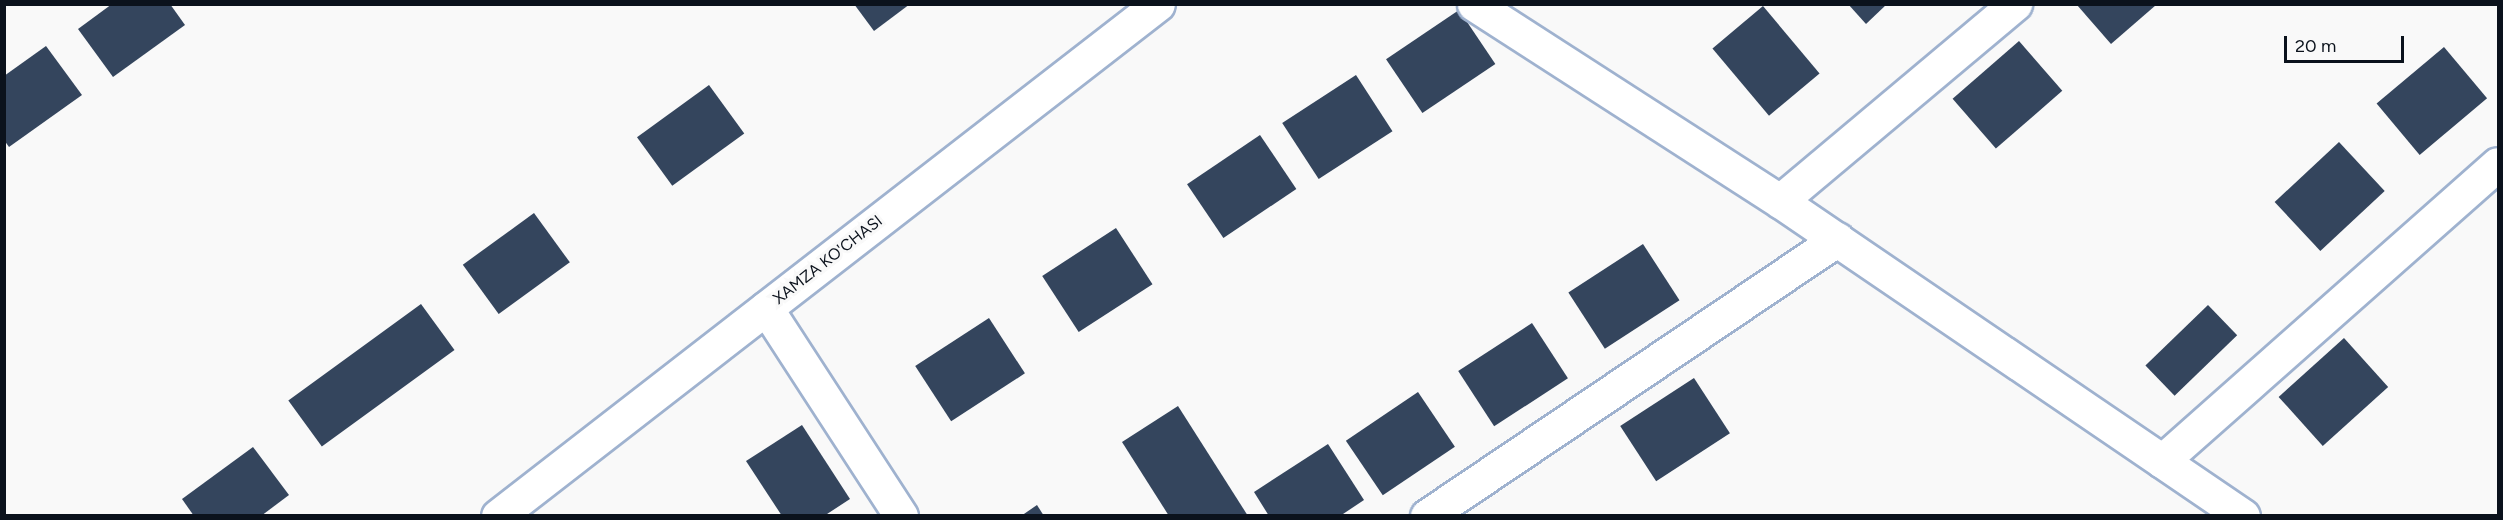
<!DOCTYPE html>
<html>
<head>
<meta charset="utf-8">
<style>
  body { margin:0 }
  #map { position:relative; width:2503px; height:520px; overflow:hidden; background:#f9f9f9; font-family:Figtree,sans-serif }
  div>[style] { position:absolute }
  .building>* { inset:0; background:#34455d; transform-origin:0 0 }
  .roads { filter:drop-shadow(2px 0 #9fb2cf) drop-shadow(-2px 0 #9fb2cf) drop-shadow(0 2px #9fb2cf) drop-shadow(0 -2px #9fb2cf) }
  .minor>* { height:33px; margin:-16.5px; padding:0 16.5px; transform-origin:16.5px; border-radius:16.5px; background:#fff }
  span { translate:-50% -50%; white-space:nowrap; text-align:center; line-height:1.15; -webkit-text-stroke:6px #f9f9f9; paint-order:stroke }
  .street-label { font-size:16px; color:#0b121c }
  .frame { position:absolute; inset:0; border:6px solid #0b121c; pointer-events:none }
  .scale { position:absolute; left:2284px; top:36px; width:120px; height:27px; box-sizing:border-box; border:3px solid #0b121c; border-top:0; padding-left:8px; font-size:18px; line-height:21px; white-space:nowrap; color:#0b121c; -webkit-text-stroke:4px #f9f9f9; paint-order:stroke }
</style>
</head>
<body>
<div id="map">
  <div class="building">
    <i style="clip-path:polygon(112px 4px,170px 4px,185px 25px,113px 77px,78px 29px)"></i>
    <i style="clip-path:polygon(854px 4px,910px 4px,874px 31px)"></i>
    <i style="clip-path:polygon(1848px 4px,1887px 4px,1866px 24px)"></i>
    <i style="clip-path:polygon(2077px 5px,2156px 5px,2111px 44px)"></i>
    <i style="left:1763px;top:6px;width:88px;height:66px;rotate:50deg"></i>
    <i style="left:1459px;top:10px;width:65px;height:88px;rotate:56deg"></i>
    <i style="left:2019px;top:41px;width:66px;height:88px;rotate:49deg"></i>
    <i style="clip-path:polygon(46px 46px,82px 95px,9px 147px,4px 140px,4px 76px)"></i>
    <i style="left:2444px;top:47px;width:67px;height:88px;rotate:50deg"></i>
    <i style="left:1356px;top:75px;width:67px;height:88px;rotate:57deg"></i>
    <i style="left:709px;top:85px;width:60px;height:89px;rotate:54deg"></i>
    <i style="left:1260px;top:135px;width:65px;height:88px;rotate:56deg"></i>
    <i style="left:2339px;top:142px;width:67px;height:88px;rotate:47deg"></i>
    <i style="left:534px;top:213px;width:61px;height:88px;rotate:54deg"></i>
    <i style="left:1116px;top:228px;width:67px;height:88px;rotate:57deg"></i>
    <i style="left:1643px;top:244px;width:67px;height:89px;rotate:57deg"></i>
    <i style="left:421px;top:304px;width:57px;height:164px;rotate:54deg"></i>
    <i style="left:2208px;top:305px;width:42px;height:87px;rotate:46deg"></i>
    <i style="left:989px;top:318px;width:66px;height:88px;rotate:57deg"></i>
    <i style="left:1532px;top:323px;width:66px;height:88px;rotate:57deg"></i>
    <i style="left:2344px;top:338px;width:66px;height:88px;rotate:48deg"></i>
    <i style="left:1694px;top:378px;width:66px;height:88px;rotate:57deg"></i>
    <i style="left:1418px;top:392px;width:66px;height:87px;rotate:56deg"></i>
    <i style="clip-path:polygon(1178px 406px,1248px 516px,1169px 516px,1122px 442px)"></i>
    <i style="clip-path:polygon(802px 425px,850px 499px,824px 516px,782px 516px,746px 461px)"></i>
    <i style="clip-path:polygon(1328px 444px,1364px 500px,1340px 516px,1269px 516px,1254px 492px)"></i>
    <i style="clip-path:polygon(253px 447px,289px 495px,261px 516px,194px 516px,182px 499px)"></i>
    <i style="clip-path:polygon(1037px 505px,1044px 516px,1021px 516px)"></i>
  </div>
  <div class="roads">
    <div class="minor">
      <i style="left:1474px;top:4px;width:364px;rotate:32.8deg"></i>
      <i style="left:1780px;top:201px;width:560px;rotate:34.23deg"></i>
      <i style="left:1780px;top:201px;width:307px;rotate:-40deg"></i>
      <i style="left:766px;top:308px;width:248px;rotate:57deg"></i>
      <i style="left:2162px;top:461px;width:448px;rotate:-41.5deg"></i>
      <i style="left:498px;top:516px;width:835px;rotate:-37.8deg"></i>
      <i style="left:1427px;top:516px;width:495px;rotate:-34deg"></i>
    </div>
  </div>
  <div class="street-label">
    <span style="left:828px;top:260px;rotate:-38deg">XAMZA KO'CHASI</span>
  </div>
  <div class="frame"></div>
  <div class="scale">20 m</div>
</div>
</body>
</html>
